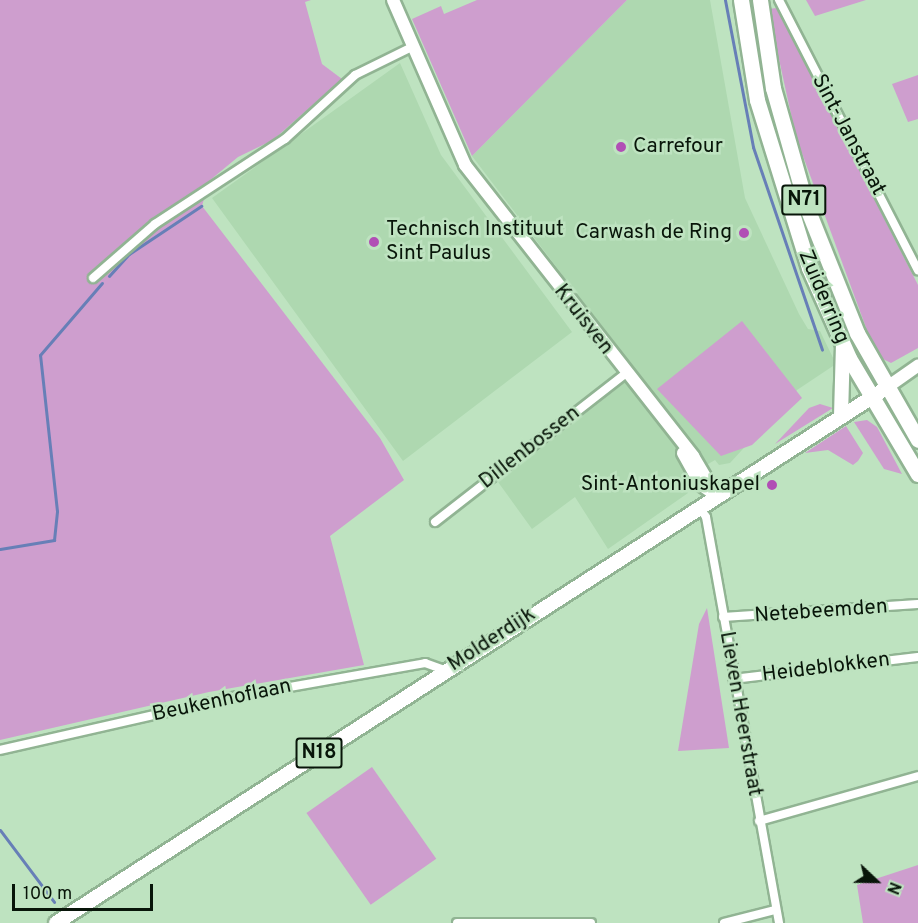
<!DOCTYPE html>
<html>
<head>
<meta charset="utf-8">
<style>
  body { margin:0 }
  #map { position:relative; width:918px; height:923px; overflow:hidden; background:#bee3c0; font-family:Overpass,sans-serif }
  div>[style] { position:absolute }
  .built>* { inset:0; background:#aed8b0 }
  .green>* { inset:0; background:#ce9ece; transform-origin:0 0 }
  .stream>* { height:3px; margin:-1.5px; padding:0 1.5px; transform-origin:1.5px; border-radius:1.5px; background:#677fb7 }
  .roads { filter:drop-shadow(2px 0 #91b493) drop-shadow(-2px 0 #91b493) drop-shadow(0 2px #91b493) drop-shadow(0 -2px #91b493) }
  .street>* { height:8px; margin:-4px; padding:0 4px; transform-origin:4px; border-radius:4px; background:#fff }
  .secondary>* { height:12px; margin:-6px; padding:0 6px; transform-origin:6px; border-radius:6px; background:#fff }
  .primary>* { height:14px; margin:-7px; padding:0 7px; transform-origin:7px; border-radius:7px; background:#fff }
  .highway>* { height:15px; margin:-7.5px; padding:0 7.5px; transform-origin:7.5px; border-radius:7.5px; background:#fff }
  .dots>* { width:16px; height:16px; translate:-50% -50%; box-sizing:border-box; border:3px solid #bee3c0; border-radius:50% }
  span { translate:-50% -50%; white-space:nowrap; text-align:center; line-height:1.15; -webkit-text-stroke:5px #bee3c0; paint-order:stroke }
  .shield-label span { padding:2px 4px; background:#bee3c0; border:2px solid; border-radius:4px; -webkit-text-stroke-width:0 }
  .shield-label { font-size:20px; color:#081509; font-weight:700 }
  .street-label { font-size:21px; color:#081509 }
  .poi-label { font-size:21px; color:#081509 }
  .left { translate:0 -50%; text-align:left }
  .right { translate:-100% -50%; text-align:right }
  .north { position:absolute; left:846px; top:851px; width:60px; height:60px; -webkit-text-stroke:4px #bee3c0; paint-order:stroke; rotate:112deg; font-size:16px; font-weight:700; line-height:24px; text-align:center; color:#081509 }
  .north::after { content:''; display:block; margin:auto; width:21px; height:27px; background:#081509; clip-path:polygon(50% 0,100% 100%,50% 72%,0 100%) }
  .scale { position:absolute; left:12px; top:884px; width:141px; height:27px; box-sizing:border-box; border:3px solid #081509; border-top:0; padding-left:8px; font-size:18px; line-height:21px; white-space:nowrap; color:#081509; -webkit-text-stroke:4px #bee3c0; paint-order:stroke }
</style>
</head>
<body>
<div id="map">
  <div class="built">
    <i style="clip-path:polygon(627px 0,710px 0,745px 198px,799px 314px,808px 329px,820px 331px,836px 364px,797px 390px,730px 463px,719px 465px,715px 460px,684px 478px,688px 493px,608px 549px,575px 497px,532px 529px,498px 482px,637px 373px,472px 156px)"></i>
    <i style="clip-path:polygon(400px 63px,441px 155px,572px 332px,403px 461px,212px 198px)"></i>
  </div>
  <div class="green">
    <i style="clip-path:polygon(0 0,311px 0,305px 2px,322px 64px,342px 79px,273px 140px,238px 157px,209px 181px,202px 206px,380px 438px,404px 480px,330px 536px,364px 665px,209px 692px,0 740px)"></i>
    <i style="clip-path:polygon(477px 0,627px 0,472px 156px,412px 19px,441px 6px,444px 14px)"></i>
    <i style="clip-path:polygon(806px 0,866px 0,815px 16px)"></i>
    <i style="clip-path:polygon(777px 8px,918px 285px,918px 348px,891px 363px,883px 359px,868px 333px,796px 137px,768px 9px)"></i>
    <i style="clip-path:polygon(918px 75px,918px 119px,908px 122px,892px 84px)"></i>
    <i style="clip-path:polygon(742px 321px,802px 398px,752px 445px,721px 456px,657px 389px)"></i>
    <i style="clip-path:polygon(820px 404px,833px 408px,775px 444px,809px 408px)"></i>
    <i style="clip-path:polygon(867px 420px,877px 427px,902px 474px,884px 469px,854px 422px)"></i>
    <i style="clip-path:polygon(846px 426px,863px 453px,858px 461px,853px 465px,828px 450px,805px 453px)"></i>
    <i style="clip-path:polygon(707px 608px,729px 748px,678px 751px,699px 624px)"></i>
    <i style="left:372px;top:767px;width:112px;height:80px;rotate:55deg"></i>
    <i style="clip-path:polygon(918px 865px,918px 923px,863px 923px,857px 885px)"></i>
  </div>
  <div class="stream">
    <i style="left:725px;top:0;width:150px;rotate:79.2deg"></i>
    <i style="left:753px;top:147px;width:214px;rotate:71.2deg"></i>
    <i style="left:109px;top:276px;width:30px;rotate:-48deg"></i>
    <i style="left:129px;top:254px;width:87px;rotate:-33.7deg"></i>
    <i style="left:0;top:549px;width:55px;rotate:-9.5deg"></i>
    <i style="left:54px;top:540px;width:29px;rotate:-84deg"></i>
    <i style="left:57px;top:511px;width:157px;rotate:-96.2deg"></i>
    <i style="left:40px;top:355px;width:95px;rotate:-49.3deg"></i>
    <i style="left:0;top:830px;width:90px;rotate:53.1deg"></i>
  </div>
  <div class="roads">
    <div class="street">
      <i style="left:779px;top:0;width:304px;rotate:62.8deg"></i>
      <i style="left:93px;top:278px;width:82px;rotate:-41.1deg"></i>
      <i style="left:155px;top:224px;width:155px;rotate:-33.2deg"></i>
      <i style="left:285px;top:139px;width:95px;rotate:-42.4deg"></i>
      <i style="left:355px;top:75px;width:64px;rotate:-26.2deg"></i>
      <i style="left:699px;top:507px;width:12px;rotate:55deg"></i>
      <i style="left:706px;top:517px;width:413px;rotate:79.8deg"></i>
      <i style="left:435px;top:522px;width:241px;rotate:-37.9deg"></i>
      <i style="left:723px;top:617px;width:195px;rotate:-3.8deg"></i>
      <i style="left:733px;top:679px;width:186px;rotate:-6.8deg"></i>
      <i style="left:0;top:750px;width:239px;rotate:-12.8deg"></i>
      <i style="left:233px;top:697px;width:195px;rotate:-10deg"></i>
      <i style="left:425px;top:663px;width:20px;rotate:20deg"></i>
      <i style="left:759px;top:821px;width:165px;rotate:-15.8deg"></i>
      <i style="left:457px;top:923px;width:134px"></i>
      <i style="left:724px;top:923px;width:53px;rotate:-14.3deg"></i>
    </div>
    <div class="secondary">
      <i style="left:393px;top:0;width:180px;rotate:66.4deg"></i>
      <i style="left:465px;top:165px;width:370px;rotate:51.9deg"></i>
      <i style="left:693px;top:456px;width:45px;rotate:59.5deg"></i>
      <i style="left:886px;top:388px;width:39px;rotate:-35deg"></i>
      <i style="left:683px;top:453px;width:35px;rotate:61deg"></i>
      <i style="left:700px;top:484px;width:19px;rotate:35deg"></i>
    </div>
    <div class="primary">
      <i style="left:841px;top:416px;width:71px;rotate:-88.4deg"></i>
      <i style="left:56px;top:923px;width:987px;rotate:-32.8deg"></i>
    </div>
    <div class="highway">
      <i style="left:741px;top:0;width:101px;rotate:80.9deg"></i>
      <i style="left:757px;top:100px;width:176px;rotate:72.8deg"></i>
      <i style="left:809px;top:268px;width:98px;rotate:66deg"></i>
      <i style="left:849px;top:358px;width:135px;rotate:59.3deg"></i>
      <i style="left:760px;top:0;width:89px;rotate:81.6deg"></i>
      <i style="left:773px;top:88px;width:125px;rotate:74.2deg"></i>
      <i style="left:807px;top:208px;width:135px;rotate:68.2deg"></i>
      <i style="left:857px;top:333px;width:123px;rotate:60.3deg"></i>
    </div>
  </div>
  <div class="dots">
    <i style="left:621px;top:147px;background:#b14eb5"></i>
    <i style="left:744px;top:233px;background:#b14eb5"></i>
    <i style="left:374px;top:242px;background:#b14eb5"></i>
    <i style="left:772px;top:485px;background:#b14eb5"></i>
  </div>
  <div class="shield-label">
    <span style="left:804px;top:200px">N71</span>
    <span style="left:319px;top:753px">N18</span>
  </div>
  <div class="street-label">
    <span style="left:848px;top:135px;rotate:62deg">Sint-Janstraat</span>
    <span style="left:823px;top:297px;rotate:67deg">Zuiderring</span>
    <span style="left:583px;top:320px;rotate:52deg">Kruisven</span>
    <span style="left:530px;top:448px;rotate:-38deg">Dillenbossen</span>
    <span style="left:821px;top:612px;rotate:-4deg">Netebeemden</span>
    <span style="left:492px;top:640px;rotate:-33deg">Molderdijk</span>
    <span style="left:826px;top:668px;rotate:-7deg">Heideblokken</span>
    <span style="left:222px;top:701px;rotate:-12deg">Beukenhoflaan</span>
    <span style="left:740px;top:714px;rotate:80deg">Lieven Heerstraat</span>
  </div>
  <div class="poi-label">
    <span class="left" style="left:633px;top:147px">Carrefour</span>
    <span class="left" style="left:386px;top:242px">Technisch Instituut<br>Sint Paulus</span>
    <span class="right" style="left:732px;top:233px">Carwash de Ring</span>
    <span class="right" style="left:760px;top:485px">Sint-Antoniuskapel</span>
  </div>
  <div class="north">N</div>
  <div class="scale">100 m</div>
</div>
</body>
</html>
